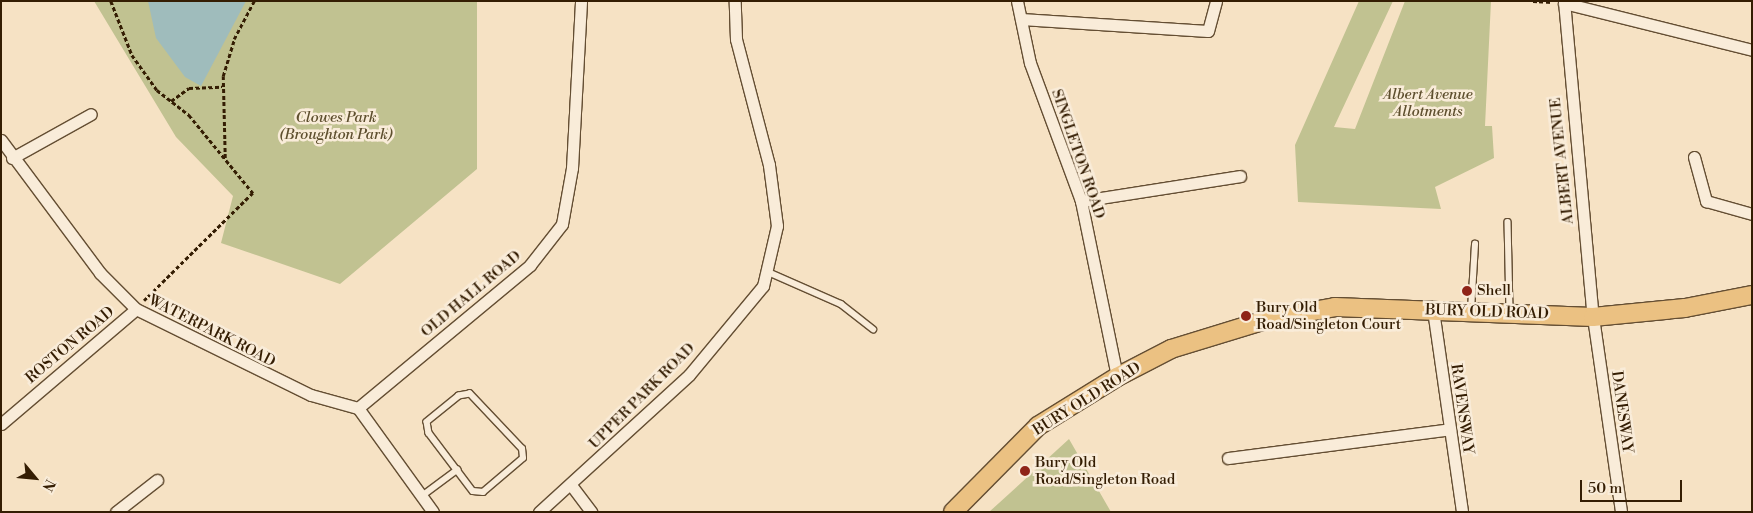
<!DOCTYPE html>
<html>
<head>
<meta charset="utf-8">
<style>
  body { margin:0 }
  #map { position:relative; width:1753px; height:513px; overflow:hidden; background:#f6e2c4; font-family:"Libre Bodoni",serif }
  div>[style] { position:absolute }
  .green>* { inset:0; background:#c1c291 }
  .water>* { inset:0; background:#9fbcbc }
  .path>* { height:2.5px; margin-top:-1.25px; transform-origin:0; background:repeating-linear-gradient(90deg,#341d03 0 4px,transparent 0 6.5px) }
  .roads { filter:drop-shadow(1px 0 #644e33) drop-shadow(-1px 0 #644e33) drop-shadow(0 1px #644e33) drop-shadow(0 -1px #644e33) }
  .lane>* { height:5.5px; margin:-2.75px; padding:0 2.75px; transform-origin:2.75px; border-radius:2.75px; background:#f9ecd9 }
  .street>* { height:11px; margin:-5.5px; padding:0 5.5px; transform-origin:5.5px; border-radius:5.5px; background:#f9ecd9 }
  .primary>* { height:18px; margin:-9px; padding:0 9px; transform-origin:9px; border-radius:9px; background:#ebc182 }
  .dots>* { width:14px; height:14px; translate:-50% -50%; box-sizing:border-box; border:2px solid #f9ecd9; border-radius:50% }
  span { translate:-50% -50%; white-space:nowrap; text-align:center; line-height:1.15; -webkit-text-stroke:5px #f9ecd9; paint-order:stroke }
  .park-label { font-size:15px; color:#5e4f2e; font-style:italic }
  .street-label { font-size:15px; color:#341d03 }
  .poi-label { font-size:15px; color:#341d03 }
  .left { translate:0 -50%; text-align:left }
  .frame { position:absolute; inset:0; border:2px solid #341d03; pointer-events:none }
  .north { position:absolute; left:10px; top:453px; width:50px; height:50px; -webkit-text-stroke:4px #f9ecd9; paint-order:stroke; rotate:118deg; font-size:14px; font-weight:700; line-height:20px; text-align:center; color:#341d03 }
  .north::after { content:''; display:block; margin:auto; width:18px; height:22px; background:#341d03; clip-path:polygon(50% 0,100% 100%,50% 72%,0 100%) }
  .scale { position:absolute; left:1580px; top:480px; width:102px; height:22px; box-sizing:border-box; border:2px solid #341d03; border-top:0; padding-left:6px; font-size:15px; line-height:18px; white-space:nowrap; color:#341d03; -webkit-text-stroke:4px #f9ecd9; paint-order:stroke }
</style>
</head>
<body>
<div id="map">
  <div class="green">
    <i style="clip-path:polygon(94px 1px,477px 1px,477px 169px,340px 284px,221px 243px,233px 196px,176px 137px)"></i>
    <i style="clip-path:polygon(1359px 1px,1393px 1px,1334px 127px,1355px 129px,1405px 1px,1491px 1px,1485px 126px,1492px 126px,1494px 158px,1435px 187px,1441px 209px,1298px 202px,1295px 145px)"></i>
    <i style="clip-path:polygon(1069px 439px,1111px 512px,989px 512px,999px 503px)"></i>
  </div>
  <div class="water">
    <i style="clip-path:polygon(148px 1px,246px 1px,201px 86px,185px 77px,156px 38px)"></i>
  </div>
  <div class="path">
    <i style="left:111px;top:1px;width:58px;rotate:68.7deg"></i>
    <i style="left:132px;top:55px;width:43px;rotate:54.5deg"></i>
    <i style="left:157px;top:90px;width:41px;rotate:38deg"></i>
    <i style="left:189px;top:115px;width:101px;rotate:50.6deg"></i>
    <i style="left:253px;top:193px;width:153px;rotate:135.3deg"></i>
    <i style="left:1533px;top:1px;width:19px;rotate:3deg"></i>
    <i style="left:171px;top:101px;width:22px;rotate:-36deg"></i>
    <i style="left:189px;top:88px;width:33px;rotate:-2deg"></i>
    <i style="left:225px;top:158px;width:82px;rotate:-91.4deg"></i>
    <i style="left:223px;top:76px;width:39px;rotate:-73deg"></i>
    <i style="left:234px;top:39px;width:43px;rotate:-62.2deg"></i>
  </div>
  <div class="roads">
    <div class="lane">
      <i style="left:1508px;top:222px;width:89px;rotate:88.7deg"></i>
      <i style="left:766px;top:271px;width:82px;rotate:23.7deg"></i>
      <i style="left:841px;top:304px;width:41px;rotate:38deg"></i>
      <i style="left:1471px;top:310px;width:66px;rotate:-86.5deg"></i>
      <i style="left:422px;top:496px;width:44px;rotate:-36.6deg"></i>
      <i style="left:457px;top:470px;width:26px;rotate:53deg"></i>
      <i style="left:473px;top:491px;width:10px;rotate:6deg"></i>
      <i style="left:483px;top:492px;width:52px;rotate:-40.4deg"></i>
      <i style="left:523px;top:458px;width:9px;rotate:-96deg"></i>
      <i style="left:522px;top:449px;width:76px;rotate:-133.4deg"></i>
      <i style="left:470px;top:394px;width:11px;rotate:170deg"></i>
      <i style="left:459px;top:396px;width:41px;rotate:140.9deg"></i>
      <i style="left:427px;top:422px;width:11px;rotate:80deg"></i>
      <i style="left:429px;top:433px;width:46px;rotate:52.9deg"></i>
    </div>
    <div class="street">
      <i style="left:1017px;top:1px;width:63px;rotate:78.2deg"></i>
      <i style="left:1030px;top:63px;width:147px;rotate:69.7deg"></i>
      <i style="left:1081px;top:201px;width:180px;rotate:78.4deg"></i>
      <i style="left:1564px;top:1px;width:317px;rotate:84.8deg"></i>
      <i style="left:1593px;top:317px;width:197px;rotate:81.8deg"></i>
      <i style="left:1564px;top:3px;width:194px;rotate:14deg"></i>
      <i style="left:1021px;top:19px;width:187px;rotate:3.7deg"></i>
      <i style="left:1208px;top:31px;width:31px;rotate:-75deg"></i>
      <i style="left:1px;top:140px;width:166px;rotate:53.3deg"></i>
      <i style="left:100px;top:273px;width:51px;rotate:45deg"></i>
      <i style="left:136px;top:309px;width:195px;rotate:26.2deg"></i>
      <i style="left:311px;top:395px;width:49px;rotate:15.5deg"></i>
      <i style="left:358px;top:408px;width:128px;rotate:54.2deg"></i>
      <i style="left:1694px;top:157px;width:46px;rotate:74.7deg"></i>
      <i style="left:1706px;top:201px;width:48px;rotate:15.8deg"></i>
      <i style="left:12px;top:158px;width:90px;rotate:-29.1deg"></i>
      <i style="left:1081px;top:201px;width:161px;rotate:-8.9deg"></i>
      <i style="left:1433px;top:310px;width:204px;rotate:81.8deg"></i>
      <i style="left:358px;top:408px;width:224px;rotate:-39.7deg"></i>
      <i style="left:530px;top:265px;width:52px;rotate:-52deg"></i>
      <i style="left:562px;top:224px;width:57px;rotate:-79.9deg"></i>
      <i style="left:572px;top:168px;width:167px;rotate:-86.9deg"></i>
      <i style="left:1px;top:424px;width:177px;rotate:-40.4deg"></i>
      <i style="left:1228px;top:458px;width:224px;rotate:-7.4deg"></i>
      <i style="left:571px;top:485px;width:34px;rotate:53deg"></i>
      <i style="left:116px;top:512px;width:52px;rotate:-38deg"></i>
      <i style="left:539px;top:512px;width:203px;rotate:-42.4deg"></i>
      <i style="left:689px;top:375px;width:116px;rotate:-50.3deg"></i>
      <i style="left:763px;top:286px;width:62px;rotate:-76.9deg"></i>
      <i style="left:777px;top:226px;width:62px;rotate:-97.5deg"></i>
      <i style="left:769px;top:165px;width:130px;rotate:-104.7deg"></i>
      <i style="left:736px;top:39px;width:38px;rotate:-92deg"></i>
    </div>
    <div class="primary">
      <i style="left:953px;top:512px;width:121px;rotate:-45.3deg"></i>
      <i style="left:1038px;top:426px;width:93px;rotate:-31.8deg"></i>
      <i style="left:1117px;top:377px;width:61px;rotate:-27.4deg"></i>
      <i style="left:1171px;top:349px;width:102px;rotate:-17deg"></i>
      <i style="left:1269px;top:319px;width:67px;rotate:-10.3deg"></i>
      <i style="left:1335px;top:307px;width:258px;rotate:2.2deg"></i>
      <i style="left:1593px;top:317px;width:92px;rotate:-5.6deg"></i>
      <i style="left:1685px;top:308px;width:68px;rotate:-11deg"></i>
    </div>
  </div>
  <div class="dots">
    <i style="left:1467px;top:291px;background:#8f2418"></i>
    <i style="left:1246px;top:316px;background:#8f2418"></i>
    <i style="left:1025px;top:471px;background:#8f2418"></i>
  </div>
  <div class="park-label">
    <span style="left:1428px;top:103px">Albert Avenue<br>Allotments</span>
    <span style="left:336px;top:126px">Clowes Park<br>(Broughton Park)</span>
  </div>
  <div class="street-label">
    <span style="left:1078px;top:154px;rotate:71deg">SINGLETON ROAD</span>
    <span style="left:1562px;top:161px;rotate:-96deg">ALBERT AVENUE</span>
    <span style="left:471px;top:294px;rotate:-40deg">OLD HALL ROAD</span>
    <span style="left:1487px;top:312px;rotate:2deg">BURY OLD ROAD</span>
    <span style="left:212px;top:331px;rotate:27deg">WATERPARK ROAD</span>
    <span style="left:70px;top:345px;rotate:-40deg">ROSTON ROAD</span>
    <span style="left:642px;top:396px;rotate:-45deg">UPPER PARK ROAD</span>
    <span style="left:1087px;top:399px;rotate:-32deg">BURY OLD ROAD</span>
    <span style="left:1462px;top:409px;rotate:82deg">RAVENSWAY</span>
    <span style="left:1622px;top:412px;rotate:82deg">DANESWAY</span>
  </div>
  <div class="poi-label">
    <span class="left" style="left:1477px;top:291px">Shell</span>
    <span class="left" style="left:1256px;top:316px">Bury Old<br>Road/Singleton Court</span>
    <span class="left" style="left:1035px;top:471px">Bury Old<br>Road/Singleton Road</span>
  </div>
  <div class="frame"></div>
  <div class="north">N</div>
  <div class="scale">50 m</div>
</div>
</body>
</html>
